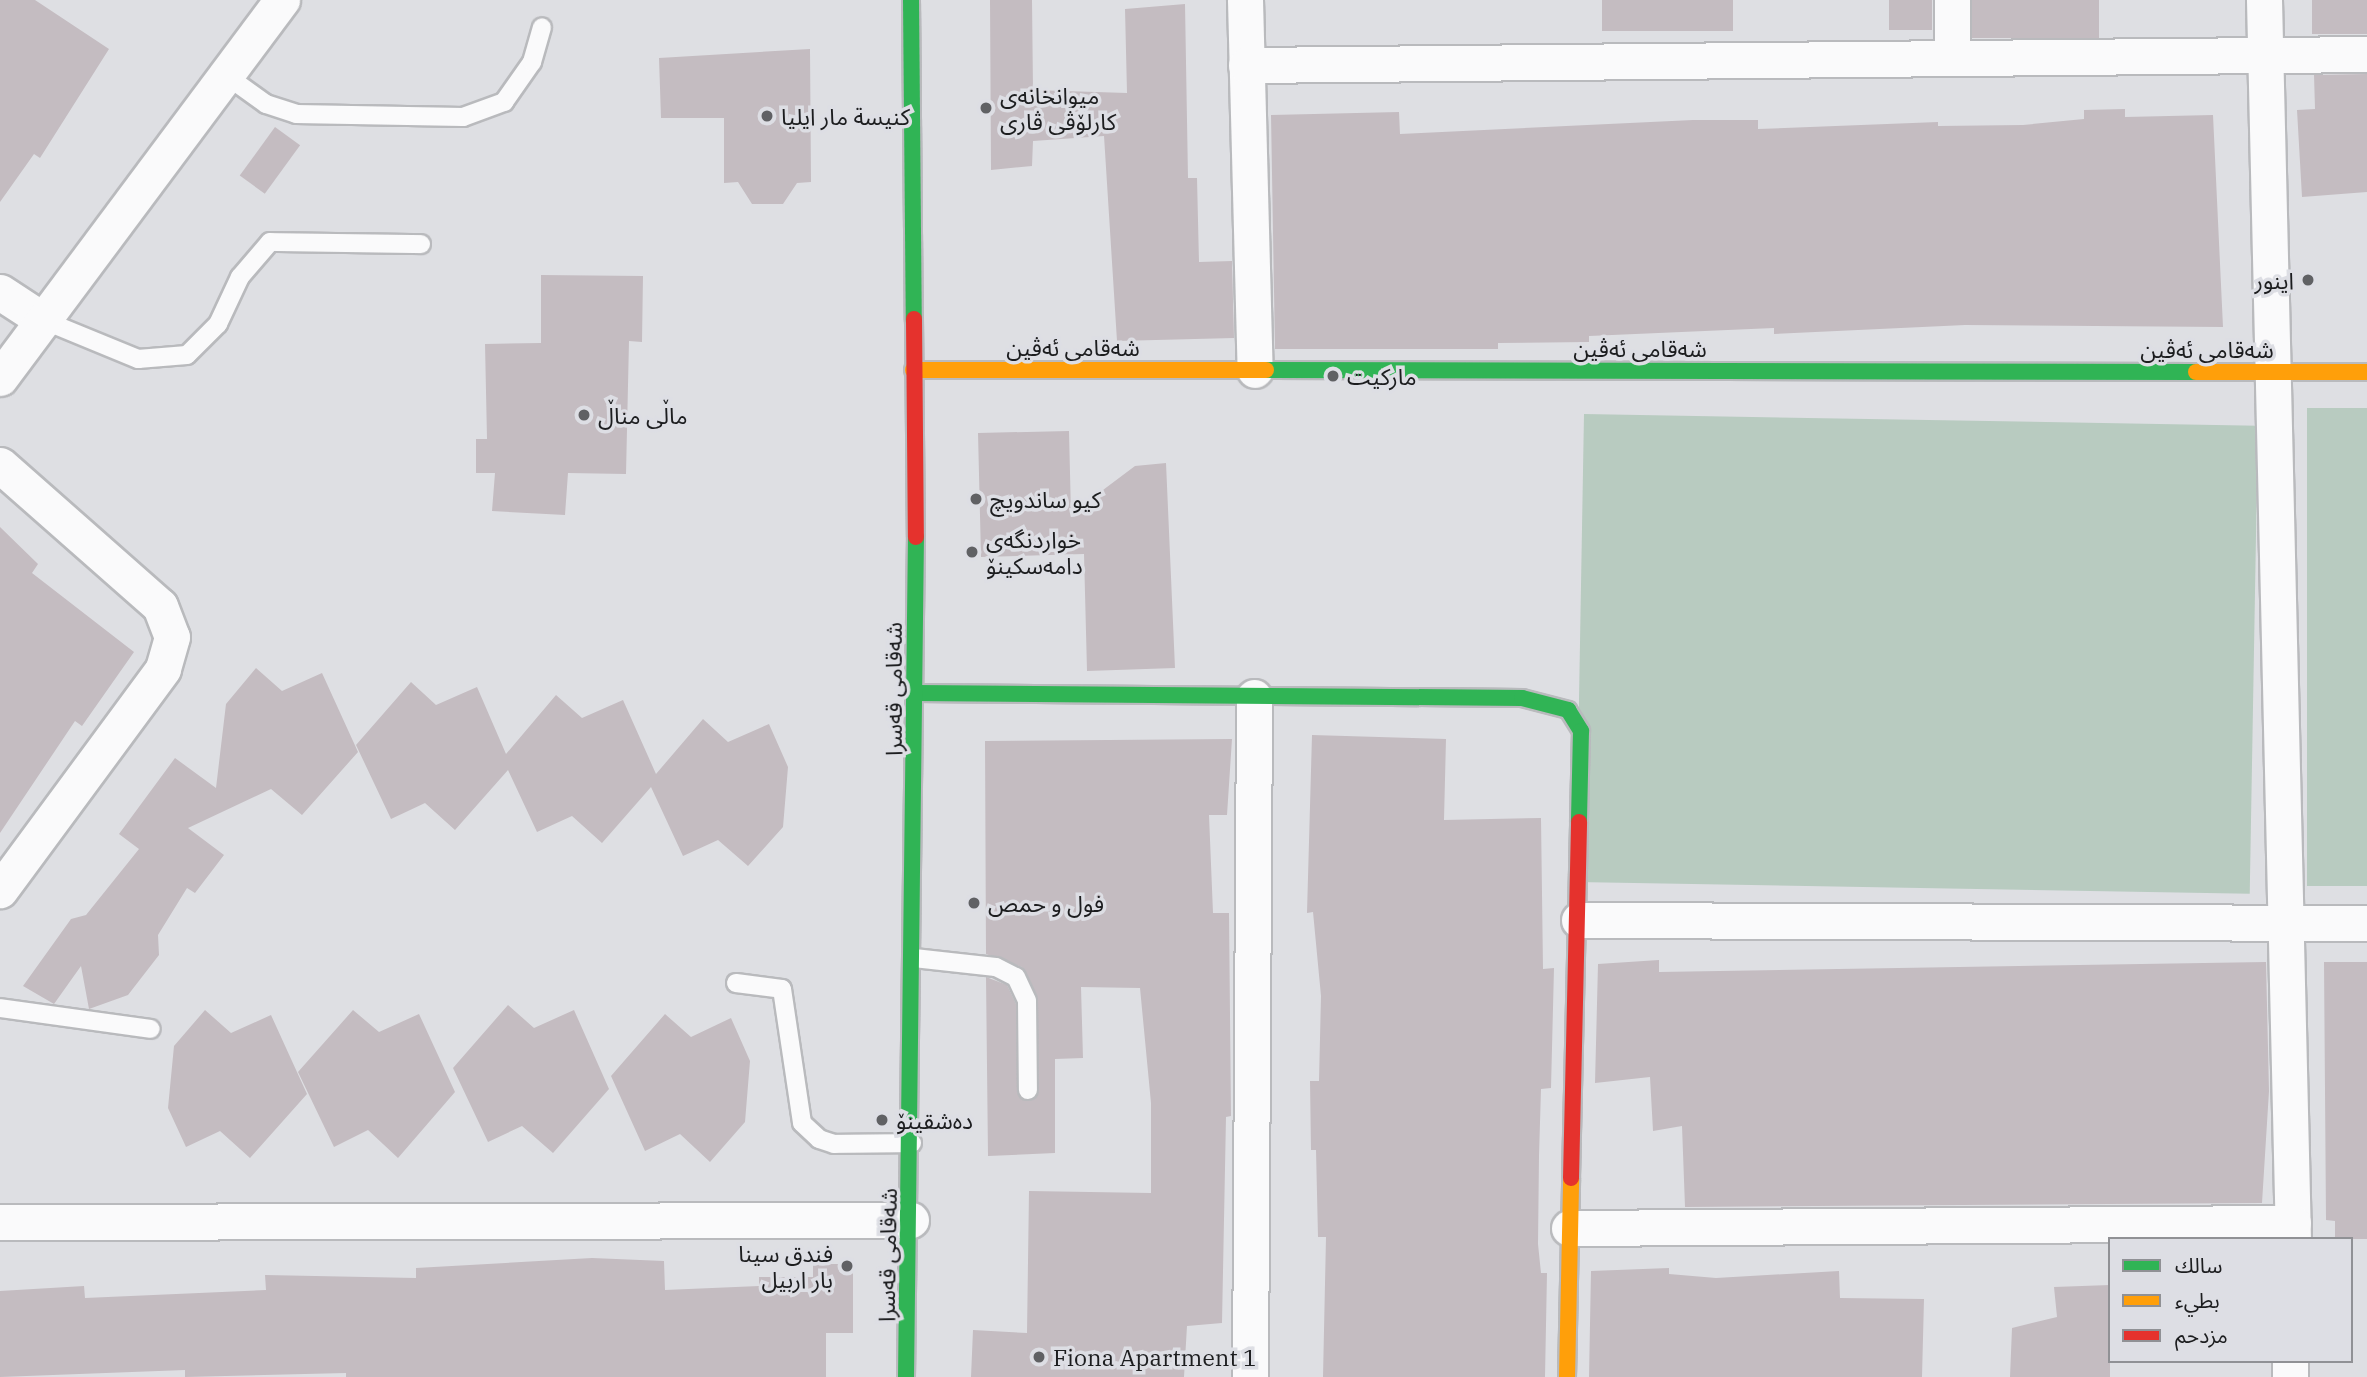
<!DOCTYPE html>
<html>
<head>
<meta charset="utf-8">
<style>
  body { margin:0 }
  #map { position:relative; width:2367px; height:1377px; overflow:hidden; background:#dedfe3; font-family:"IBM Plex Serif","Noto Sans Arabic",serif }
  div>[style] { position:absolute }
  .green>* { inset:0; background:#b8cbc0; transform-origin:0 0 }
  .building>* { inset:0; background:#c4bcc1; transform-origin:0 0 }
  .roads { filter:drop-shadow(2px 0 #b9babd) drop-shadow(-2px 0 #b9babd) drop-shadow(0 2px #b9babd) drop-shadow(0 -2px #b9babd) }
  .lane>* { height:18px; margin:-9px; padding:0 9px; transform-origin:9px; border-radius:9px; background:#fafafb }
  .street>* { height:35px; margin:-17.5px; padding:0 17.5px; transform-origin:17.5px; border-radius:17.5px; background:#fafafb }
  .fast>* { height:16px; margin:-8px; padding:0 8px; transform-origin:8px; border-radius:8px; background:#30b455 }
  .slow>* { height:16px; margin:-8px; padding:0 8px; transform-origin:8px; border-radius:8px; background:#ff9f0a }
  .jam>* { height:16px; margin:-8px; padding:0 8px; transform-origin:8px; border-radius:8px; background:#e5322d }
  .dots>* { width:19px; height:19px; translate:-50% -50%; box-sizing:border-box; border:4px solid #dddee4; border-radius:50% }
  span { translate:-50% -50%; white-space:nowrap; text-align:center; line-height:1.15; -webkit-text-stroke:7px #dddee4; paint-order:stroke }
  .poi-label { font-size:23px; color:#1c1d1f }
  .left { translate:0 -50%; text-align:left }
  .right { translate:-100% -50%; text-align:right }
  .street-label { font-size:23px; color:#1c1d1f }
  .legend { position:absolute; left:2108px; top:1237px; width:245px; height:126px; box-sizing:border-box; background:#dddee4; border:2px solid #909195; margin:0; padding:9px 12px; list-style:none; font-size:21px; color:#1c1d1f }
  .legend li { display:flex; align-items:center; gap:14px; height:35px }
  .legend b { width:35px; border:2px solid #909195 }
</style>
</head>
<body>
<div id="map">
  <div class="green">
    <i style="left:2307px;top:408px;width:60px;height:478px"></i>
    <i style="left:1584px;top:414px;width:674px;height:468px;rotate:1deg"></i>
  </div>
  <div class="building">
    <i style="clip-path:polygon(0 0,35px 0,109px 49px,40px 158px,34px 154px,0 202px)"></i>
    <i style="clip-path:polygon(990px 0,1032px 0,1033px 90px,1127px 93px,1125px 9px,1185px 4px,1188px 178px,1197px 178px,1199px 262px,1232px 261px,1234px 338px,1117px 341px,1104px 136px,1033px 141px,1032px 166px,991px 170px)"></i>
    <i style="left:1602px;top:0;width:131px;height:31px"></i>
    <i style="left:1889px;top:0;width:43px;height:30px"></i>
    <i style="left:1972px;top:0;width:127px;height:38px"></i>
    <i style="left:2312px;top:0;width:55px;height:34px"></i>
    <i style="clip-path:polygon(810px 49px,811px 182px,797px 183px,783px 204px,752px 204px,738px 182px,724px 183px,724px 118px,661px 118px,659px 58px)"></i>
    <i style="clip-path:polygon(2367px 74px,2367px 192px,2302px 197px,2297px 110px,2315px 109px,2314px 75px)"></i>
    <i style="clip-path:polygon(2125px 109px,2125px 117px,2213px 115px,2223px 327px,1965px 325px,1774px 334px,1774px 328px,1589px 336px,1589px 342px,1498px 343px,1498px 349px,1275px 349px,1271px 115px,1399px 112px,1400px 134px,1693px 120px,1758px 120px,1758px 129px,1938px 122px,1938px 126px,2023px 125px,2084px 119px,2084px 110px)"></i>
    <i style="left:275px;top:127px;width:31px;height:60px;rotate:36deg"></i>
    <i style="clip-path:polygon(541px 275px,643px 276px,642px 342px,629px 341px,626px 474px,568px 473px,565px 515px,492px 511px,495px 473px,476px 473px,476px 439px,487px 439px,485px 344px,541px 343px)"></i>
    <i style="clip-path:polygon(1069px 431px,1071px 514px,1135px 466px,1166px 463px,1175px 668px,1087px 671px,1084px 554px,981px 557px,978px 433px)"></i>
    <i style="clip-path:polygon(0 527px,38px 564px,32px 573px,134px 652px,82px 726px,75px 721px,0 833px)"></i>
    <i style="clip-path:polygon(256px 668px,282px 691px,322px 673px,358px 752px,302px 815px,271px 789px,188px 828px,224px 855px,195px 893px,187px 888px,158px 935px,159px 955px,128px 995px,89px 1009px,81px 966px,54px 1004px,23px 986px,71px 919px,86px 915px,139px 849px,119px 834px,175px 758px,216px 788px,226px 704px)"></i>
    <i style="clip-path:polygon(411px 682px,436px 705px,477px 687px,506px 754px,556px 695px,582px 718px,623px 700px,656px 774px,703px 719px,728px 742px,769px 724px,788px 767px,783px 827px,748px 866px,718px 840px,683px 856px,651px 787px,602px 843px,572px 816px,537px 832px,508px 770px,455px 830px,425px 803px,391px 819px,356px 745px)"></i>
    <i style="clip-path:polygon(1312px 735px,1446px 739px,1444px 820px,1541px 818px,1543px 969px,1554px 968px,1551px 1088px,1541px 1089px,1539px 1156px,1538px 1244px,1541px 1273px,1547px 1273px,1545px 1377px,1323px 1377px,1326px 1237px,1318px 1237px,1316px 1150px,1311px 1150px,1310px 1081px,1319px 1081px,1321px 996px,1313px 912px,1307px 913px)"></i>
    <i style="clip-path:polygon(1232px 739px,1227px 815px,1209px 815px,1213px 913px,1229px 913px,1231px 1116px,1226px 1117px,1222px 1323px,1187px 1326px,1184px 1377px,971px 1377px,973px 1330px,1027px 1333px,1029px 1191px,1151px 1193px,1151px 1103px,1140px 988px,1081px 987px,1083px 1058px,1055px 1059px,1055px 1153px,988px 1156px,986px 977px,1007px 985px,1016px 1004px,1018px 1095px,1029px 1101px,1039px 1090px,1037px 996px,1022px 967px,986px 954px,985px 741px)"></i>
    <i style="clip-path:polygon(1659px 960px,1659px 972px,2266px 962px,2269px 1091px,2262px 1203px,1685px 1207px,1682px 1126px,1653px 1131px,1650px 1077px,1595px 1083px,1598px 964px)"></i>
    <i style="clip-path:polygon(2324px 962px,2367px 962px,2367px 1239px,2335px 1239px,2335px 1221px,2326px 1220px)"></i>
    <i style="clip-path:polygon(508px 1005px,534px 1028px,574px 1010px,609px 1089px,553px 1153px,522px 1126px,488px 1142px,453px 1068px)"></i>
    <i style="clip-path:polygon(205px 1010px,231px 1033px,271px 1015px,307px 1094px,250px 1158px,220px 1131px,186px 1147px,168px 1108px,174px 1046px)"></i>
    <i style="clip-path:polygon(353px 1010px,379px 1032px,419px 1014px,455px 1092px,398px 1158px,368px 1130px,334px 1147px,298px 1072px)"></i>
    <i style="clip-path:polygon(665px 1014px,691px 1037px,731px 1018px,750px 1061px,745px 1122px,710px 1162px,680px 1134px,645px 1151px,611px 1076px)"></i>
    <i style="clip-path:polygon(592px 1258px,664px 1261px,665px 1290px,759px 1286px,759px 1277px,813px 1277px,813px 1264px,853px 1264px,853px 1333px,826px 1333px,826px 1377px,346px 1377px,346px 1373px,185px 1377px,185px 1370px,0 1377px,0 1291px,84px 1286px,85px 1298px,266px 1290px,265px 1275px,416px 1278px,416px 1268px)"></i>
    <i style="clip-path:polygon(1669px 1268px,1669px 1274px,1716px 1278px,1839px 1271px,1840px 1298px,1924px 1299px,1922px 1377px,1589px 1377px,1591px 1271px)"></i>
    <i style="clip-path:polygon(2110px 1285px,2110px 1377px,2010px 1377px,2012px 1328px,2057px 1317px,2054px 1287px)"></i>
  </div>
  <div class="roads">
    <div class="lane">
      <i style="left:227px;top:76px;width:48px;rotate:35.7deg"></i>
      <i style="left:266px;top:104px;width:32px;rotate:18deg"></i>
      <i style="left:296px;top:114px;width:167px;rotate:1deg"></i>
      <i style="left:463px;top:117px;width:44px;rotate:-20.1deg"></i>
      <i style="left:504px;top:102px;width:49px;rotate:-55deg"></i>
      <i style="left:532px;top:62px;width:36px;rotate:-74deg"></i>
      <i style="left:43px;top:320px;width:103px;rotate:22.3deg"></i>
      <i style="left:138px;top:359px;width:49px;rotate:-4.7deg"></i>
      <i style="left:187px;top:355px;width:44px;rotate:-45deg"></i>
      <i style="left:218px;top:324px;width:52px;rotate:-64.9deg"></i>
      <i style="left:240px;top:277px;width:46px;rotate:-49.4deg"></i>
      <i style="left:270px;top:242px;width:151px;rotate:0.8deg"></i>
      <i style="left:914px;top:958px;width:82px;rotate:6.3deg"></i>
      <i style="left:996px;top:967px;width:22px;rotate:27deg"></i>
      <i style="left:1016px;top:977px;width:26px;rotate:65deg"></i>
      <i style="left:1027px;top:1001px;width:89px;rotate:89.4deg"></i>
      <i style="left:736px;top:983px;width:46px;rotate:7.4deg"></i>
      <i style="left:782px;top:989px;width:135px;rotate:81.5deg"></i>
      <i style="left:802px;top:1123px;width:23px;rotate:43deg"></i>
      <i style="left:819px;top:1139px;width:16px;rotate:18deg"></i>
      <i style="left:834px;top:1144px;width:78px;rotate:-0.7deg"></i>
      <i style="left:0;top:1008px;width:152px;rotate:7.9deg"></i>
    </div>
    <div class="street">
      <i style="left:1245px;top:0;width:370px;rotate:88.5deg"></i>
      <i style="left:1952px;top:0;width:58px;rotate:90deg"></i>
      <i style="left:2264px;top:0;width:1239px;rotate:88.66deg"></i>
      <i style="left:1246px;top:65px;width:1121px;rotate:-0.56deg"></i>
      <i style="left:0;top:292px;width:51px;rotate:33.1deg"></i>
      <i style="left:0;top:378px;width:472px;rotate:-53.3deg"></i>
      <i style="left:0;top:465px;width:213px;rotate:41.4deg"></i>
      <i style="left:160px;top:606px;width:33px;rotate:69deg"></i>
      <i style="left:172px;top:637px;width:33px;rotate:106deg"></i>
      <i style="left:163px;top:669px;width:275px;rotate:126.4deg"></i>
      <i style="left:1579px;top:920px;width:788px;rotate:0.22deg"></i>
      <i style="left:0;top:1222px;width:911px;rotate:-0.13deg"></i>
      <i style="left:1569px;top:1228px;width:724px;rotate:-0.4deg"></i>
      <i style="left:1250px;top:1377px;width:680px;rotate:-89.66deg"></i>
      <i style="left:2290px;top:1377px;width:16px;rotate:-90deg"></i>
    </div>
    <div class="fast">
      <i style="left:911px;top:0;width:319px;rotate:89.5deg"></i>
      <i style="left:1266px;top:370px;width:930px;rotate:0.12deg"></i>
      <i style="left:917px;top:693px;width:605px;rotate:0.47deg"></i>
      <i style="left:1522px;top:698px;width:48px;rotate:14.6deg"></i>
      <i style="left:1568px;top:710px;width:25px;rotate:58deg"></i>
      <i style="left:1581px;top:731px;width:91px;rotate:91.3deg"></i>
      <i style="left:906px;top:1377px;width:840px;rotate:-89.32deg"></i>
    </div>
    <div class="slow">
      <i style="left:913px;top:370px;width:353px"></i>
      <i style="left:2196px;top:372px;width:171px"></i>
      <i style="left:1567px;top:1377px;width:199px;rotate:-88.8deg"></i>
    </div>
    <div class="jam">
      <i style="left:914px;top:319px;width:218px;rotate:89.5deg"></i>
      <i style="left:1571px;top:1178px;width:356px;rotate:-88.7deg"></i>
    </div>
  </div>
  <div class="dots">
    <i style="left:986px;top:108px;background:#606164"></i>
    <i style="left:767px;top:116px;background:#606164"></i>
    <i style="left:2308px;top:280px;background:#606164"></i>
    <i style="left:1333px;top:376px;background:#606164"></i>
    <i style="left:584px;top:415px;background:#606164"></i>
    <i style="left:976px;top:499px;background:#606164"></i>
    <i style="left:972px;top:552px;background:#606164"></i>
    <i style="left:974px;top:903px;background:#606164"></i>
    <i style="left:882px;top:1120px;background:#606164"></i>
    <i style="left:847px;top:1266px;background:#606164"></i>
    <i style="left:1039px;top:1357px;background:#606164"></i>
  </div>
  <div class="poi-label">
    <span class="left" style="left:1000px;top:108px">میوانخانەی<br>کارلۆڤی ڤاری</span>
    <span class="left" style="left:781px;top:116px">كنيسة مار ايليا</span>
    <span class="right" style="left:2294px;top:280px">اينور</span>
    <span class="left" style="left:1347px;top:376px">ماركيت</span>
    <span class="left" style="left:598px;top:415px">ماڵی مناڵ</span>
    <span class="left" style="left:990px;top:499px">کیو ساندویچ</span>
    <span class="left" style="left:986px;top:552px">خواردنگەی<br>دامەسکینۆ</span>
    <span class="left" style="left:988px;top:903px">فول و حمص</span>
    <span class="left" style="left:896px;top:1120px">دەشقینۆ</span>
    <span class="right" style="left:833px;top:1266px">فندق سينا<br>بار اربيل</span>
    <span class="left" style="left:1053px;top:1357px">Fiona Apartment 1</span>
  </div>
  <div class="street-label">
    <span style="left:1073px;top:347px">شەقامی ئەڤین</span>
    <span style="left:1640px;top:348px">شەقامی ئەڤین</span>
    <span style="left:2207px;top:349px">شەقامی ئەڤین</span>
    <span style="left:893px;top:689px;rotate:-90deg">شەقامی قەسرا</span>
    <span style="left:887px;top:1255px;rotate:-89deg">شەقامی قەسرا</span>
  </div>
  <ul class="legend">
  <li><b style="height:9px;background:#30b455"></b>سالك</li>
  <li><b style="height:9px;background:#ff9f0a"></b>بطيء</li>
  <li><b style="height:9px;background:#e5322d"></b>مزدحم</li>
  </ul>
</div>
</body>
</html>
